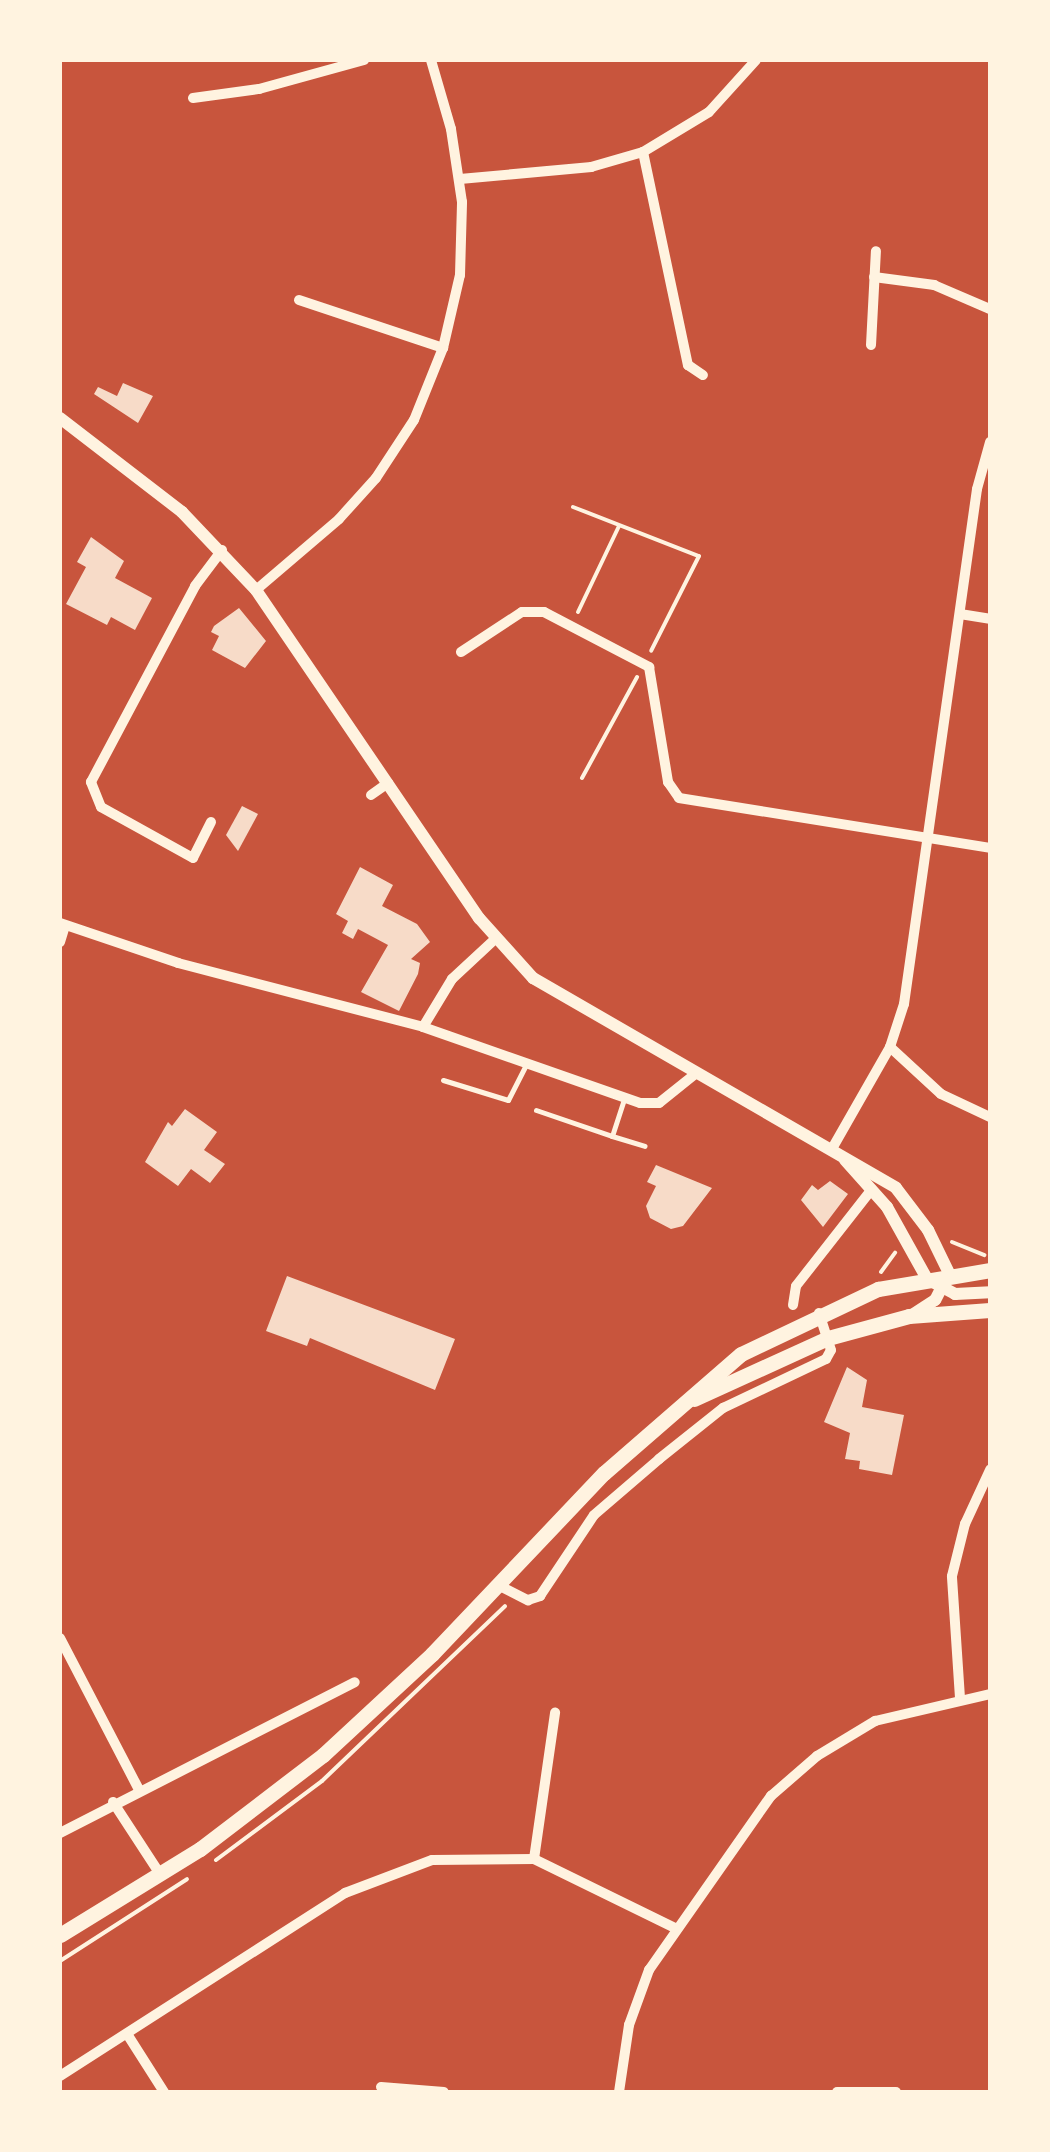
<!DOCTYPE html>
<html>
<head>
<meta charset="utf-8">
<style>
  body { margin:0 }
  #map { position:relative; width:1050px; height:2152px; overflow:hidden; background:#c8553d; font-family:Ubuntu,sans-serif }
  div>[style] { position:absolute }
  .building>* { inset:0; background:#f7dbc8 }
  .path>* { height:4px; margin:-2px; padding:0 2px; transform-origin:2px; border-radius:2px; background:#fff3e0 }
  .service>* { height:5px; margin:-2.5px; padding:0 2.5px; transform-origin:2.5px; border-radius:2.5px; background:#fff3e0 }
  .minor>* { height:10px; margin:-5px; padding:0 5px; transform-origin:5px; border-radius:5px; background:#fff3e0 }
  .tertiary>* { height:12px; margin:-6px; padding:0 6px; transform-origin:6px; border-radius:6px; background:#fff3e0 }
  .primary>* { height:15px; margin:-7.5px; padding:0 7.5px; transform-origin:7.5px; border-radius:7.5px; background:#fff3e0 }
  span { translate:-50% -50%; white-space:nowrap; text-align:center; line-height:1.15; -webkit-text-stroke:8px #fff3e0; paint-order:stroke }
  .frame { position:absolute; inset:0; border:62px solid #fff3e0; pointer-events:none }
</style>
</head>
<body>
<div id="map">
  <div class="building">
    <i style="clip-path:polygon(123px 383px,153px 396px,138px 423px,94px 394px,98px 387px,117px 396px)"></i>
    <i style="clip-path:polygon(91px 537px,124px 561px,115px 578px,152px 598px,135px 630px,111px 617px,107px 625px,66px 604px,86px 567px,77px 562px)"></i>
    <i style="clip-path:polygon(239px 608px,266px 641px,245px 668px,212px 650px,219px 636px,211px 632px,214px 626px)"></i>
    <i style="clip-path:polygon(242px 806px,258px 814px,238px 851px,226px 835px)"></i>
    <i style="clip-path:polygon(360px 867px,393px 885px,382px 906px,417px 924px,430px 942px,411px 959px,420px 963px,418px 974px,399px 1011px,361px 992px,388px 945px,358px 929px,353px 939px,342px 933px,348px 921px,336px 914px)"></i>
    <i style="clip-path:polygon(185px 1109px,217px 1132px,204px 1150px,225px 1164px,210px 1183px,191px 1169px,178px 1186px,145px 1162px,168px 1122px,172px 1126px)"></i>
    <i style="clip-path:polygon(656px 1165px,712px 1188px,683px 1226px,671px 1229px,650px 1218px,646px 1206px,656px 1186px,647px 1182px)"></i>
    <i style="clip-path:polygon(830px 1181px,848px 1194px,823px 1227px,801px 1200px,812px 1185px,818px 1190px)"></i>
    <i style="clip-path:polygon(287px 1276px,455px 1339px,435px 1390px,310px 1338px,307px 1346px,266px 1331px)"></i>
    <i style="clip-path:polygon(847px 1367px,867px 1380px,862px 1407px,904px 1415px,892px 1475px,859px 1469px,860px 1461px,845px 1459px,850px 1433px,824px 1422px)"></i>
  </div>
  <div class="path">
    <i style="left:573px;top:507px;width:135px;rotate:21.3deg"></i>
    <i style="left:699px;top:556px;width:106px;rotate:116.8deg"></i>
    <i style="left:578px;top:612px;width:95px;rotate:-64.5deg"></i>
    <i style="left:582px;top:778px;width:115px;rotate:-61.4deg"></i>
    <i style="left:952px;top:1242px;width:35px;rotate:22deg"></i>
    <i style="left:881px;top:1272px;width:24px;rotate:-54deg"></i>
    <i style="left:216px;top:1860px;width:132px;rotate:-36.7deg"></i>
    <i style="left:322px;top:1781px;width:253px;rotate:-43.7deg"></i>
    <i style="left:60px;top:1961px;width:151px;rotate:-32.8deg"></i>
  </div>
  <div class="service">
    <i style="left:443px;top:1080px;width:68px;rotate:17.1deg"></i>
    <i style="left:508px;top:1100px;width:39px;rotate:-63deg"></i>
    <i style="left:536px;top:1110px;width:80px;rotate:18.9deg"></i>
    <i style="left:612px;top:1136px;width:40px;rotate:-72deg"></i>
    <i style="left:612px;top:1136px;width:34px;rotate:17deg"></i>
  </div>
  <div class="minor">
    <i style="left:193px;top:98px;width:67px;rotate:-7.8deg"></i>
    <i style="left:259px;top:89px;width:109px;rotate:-15.4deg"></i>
    <i style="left:643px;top:152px;width:218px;rotate:78.1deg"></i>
    <i style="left:688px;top:365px;width:18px;rotate:34deg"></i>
    <i style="left:460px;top:179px;width:132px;rotate:-5.2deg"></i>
    <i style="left:591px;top:167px;width:54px;rotate:-16.1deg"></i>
    <i style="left:643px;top:152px;width:77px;rotate:-31.2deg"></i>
    <i style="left:709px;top:112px;width:70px;rotate:-47.9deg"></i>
    <i style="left:874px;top:277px;width:61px;rotate:7.6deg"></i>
    <i style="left:934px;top:285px;width:61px;rotate:23.2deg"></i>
    <i style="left:299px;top:300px;width:152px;rotate:18.4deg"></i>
    <i style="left:871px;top:345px;width:94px;rotate:-87deg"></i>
    <i style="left:256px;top:590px;width:109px;rotate:-40.5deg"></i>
    <i style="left:339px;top:519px;width:55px;rotate:-47.9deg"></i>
    <i style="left:376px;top:478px;width:69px;rotate:-56.8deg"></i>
    <i style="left:414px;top:420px;width:78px;rotate:-68.1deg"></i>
    <i style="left:443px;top:348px;width:75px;rotate:-76.9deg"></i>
    <i style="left:460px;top:275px;width:73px;rotate:-88.4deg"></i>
    <i style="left:462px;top:202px;width:74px;rotate:-98.6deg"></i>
    <i style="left:451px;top:129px;width:72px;rotate:-106.2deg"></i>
    <i style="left:960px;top:614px;width:30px;rotate:9deg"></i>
    <i style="left:461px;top:652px;width:73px;rotate:-33.3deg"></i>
    <i style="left:522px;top:612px;width:22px"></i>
    <i style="left:544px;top:612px;width:119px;rotate:27.6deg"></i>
    <i style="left:649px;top:667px;width:117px;rotate:80.6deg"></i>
    <i style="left:668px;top:782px;width:19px;rotate:55deg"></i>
    <i style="left:679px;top:798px;width:315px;rotate:9.1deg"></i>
    <i style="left:371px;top:795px;width:21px;rotate:-35deg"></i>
    <i style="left:211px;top:822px;width:40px;rotate:116.6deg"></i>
    <i style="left:193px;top:858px;width:105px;rotate:-151deg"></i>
    <i style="left:101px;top:807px;width:27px;rotate:-112deg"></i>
    <i style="left:91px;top:782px;width:222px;rotate:-62deg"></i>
    <i style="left:195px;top:586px;width:45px;rotate:-53.1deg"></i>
    <i style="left:60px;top:923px;width:125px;rotate:18.7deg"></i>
    <i style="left:178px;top:963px;width:253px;rotate:14.6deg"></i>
    <i style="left:423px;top:1027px;width:230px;rotate:19.3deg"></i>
    <i style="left:640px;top:1103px;width:19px"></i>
    <i style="left:659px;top:1103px;width:45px;rotate:-38.7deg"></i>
    <i style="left:60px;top:942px;width:17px;rotate:-73deg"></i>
    <i style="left:423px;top:1027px;width:56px;rotate:-58.9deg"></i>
    <i style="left:452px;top:979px;width:59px;rotate:-42.9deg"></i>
    <i style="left:890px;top:1047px;width:69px;rotate:42.7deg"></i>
    <i style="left:941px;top:1094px;width:54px;rotate:25.1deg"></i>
    <i style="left:833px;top:1147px;width:115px;rotate:-60.3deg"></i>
    <i style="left:890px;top:1047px;width:45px;rotate:-72deg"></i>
    <i style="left:904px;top:1004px;width:520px;rotate:-81.93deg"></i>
    <i style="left:977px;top:489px;width:49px;rotate:-74.5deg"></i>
    <i style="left:793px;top:1305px;width:19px;rotate:-81deg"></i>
    <i style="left:796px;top:1286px;width:123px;rotate:-51.9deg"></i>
    <i style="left:498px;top:1585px;width:34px;rotate:27deg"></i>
    <i style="left:528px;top:1600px;width:13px;rotate:-18deg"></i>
    <i style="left:540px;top:1596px;width:97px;rotate:-56.3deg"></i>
    <i style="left:594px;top:1515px;width:86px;rotate:-40.7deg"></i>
    <i style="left:659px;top:1459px;width:82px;rotate:-38.6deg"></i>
    <i style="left:723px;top:1408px;width:114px;rotate:-25.4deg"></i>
    <i style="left:826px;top:1359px;width:10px;rotate:-61deg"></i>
    <i style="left:831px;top:1350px;width:39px;rotate:-108deg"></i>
    <i style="left:60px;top:1638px;width:169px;rotate:62.5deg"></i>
    <i style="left:960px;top:1698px;width:122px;rotate:-93.8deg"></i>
    <i style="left:952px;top:1576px;width:54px;rotate:-76deg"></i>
    <i style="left:965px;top:1524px;width:60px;rotate:-65.2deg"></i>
    <i style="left:113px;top:1802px;width:86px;rotate:56.9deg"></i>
    <i style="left:60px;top:1833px;width:331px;rotate:-27.1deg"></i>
    <i style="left:534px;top:1859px;width:148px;rotate:-81.8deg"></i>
    <i style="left:129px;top:2037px;width:65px;rotate:57.5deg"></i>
    <i style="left:60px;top:2076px;width:339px;rotate:-32.7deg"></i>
    <i style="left:345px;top:1893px;width:93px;rotate:-20.8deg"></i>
    <i style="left:432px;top:1860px;width:102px;rotate:-0.6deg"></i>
    <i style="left:534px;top:1859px;width:157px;rotate:26.1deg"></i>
    <i style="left:381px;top:2087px;width:63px;rotate:4.5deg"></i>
    <i style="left:619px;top:2092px;width:68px;rotate:-81.5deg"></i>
    <i style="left:629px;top:2025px;width:59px;rotate:-70deg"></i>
    <i style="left:649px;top:1970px;width:213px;rotate:-55deg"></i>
    <i style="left:771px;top:1796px;width:61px;rotate:-41deg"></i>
    <i style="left:817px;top:1756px;width:68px;rotate:-31.1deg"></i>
    <i style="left:875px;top:1721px;width:118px;rotate:-13.2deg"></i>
    <i style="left:837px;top:2092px;width:59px"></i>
  </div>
  <div class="tertiary">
    <i style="left:60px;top:418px;width:154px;rotate:37.6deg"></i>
    <i style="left:182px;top:512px;width:108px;rotate:46.5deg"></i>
    <i style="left:256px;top:590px;width:397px;rotate:55.8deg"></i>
    <i style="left:479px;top:918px;width:81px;rotate:48deg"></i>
    <i style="left:533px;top:978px;width:419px;rotate:30deg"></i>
    <i style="left:896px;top:1188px;width:53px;rotate:52.7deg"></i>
    <i style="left:928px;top:1230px;width:48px;rotate:64deg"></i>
    <i style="left:949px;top:1273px;width:30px;rotate:117deg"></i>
    <i style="left:935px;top:1300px;width:27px;rotate:147deg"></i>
    <i style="left:845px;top:1160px;width:63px;rotate:48.2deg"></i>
    <i style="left:887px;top:1207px;width:82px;rotate:60.9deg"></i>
    <i style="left:927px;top:1279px;width:32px;rotate:28deg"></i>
    <i style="left:955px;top:1294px;width:35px;rotate:-3deg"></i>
  </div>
  <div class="primary">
    <i style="left:694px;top:1399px;width:147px;rotate:-24.5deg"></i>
    <i style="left:828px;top:1338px;width:84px;rotate:-15.2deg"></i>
    <i style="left:909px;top:1316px;width:81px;rotate:-4.2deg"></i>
    <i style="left:60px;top:1935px;width:164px;rotate:-31.6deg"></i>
    <i style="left:200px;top:1849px;width:155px;rotate:-37.4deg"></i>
    <i style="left:323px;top:1755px;width:149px;rotate:-42.8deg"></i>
    <i style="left:432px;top:1654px;width:250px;rotate:-46.5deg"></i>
    <i style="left:604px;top:1473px;width:181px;rotate:-41deg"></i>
    <i style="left:741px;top:1354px;width:152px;rotate:-25.4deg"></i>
    <i style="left:878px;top:1289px;width:114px;rotate:-9.6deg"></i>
  </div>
  <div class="frame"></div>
</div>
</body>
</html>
